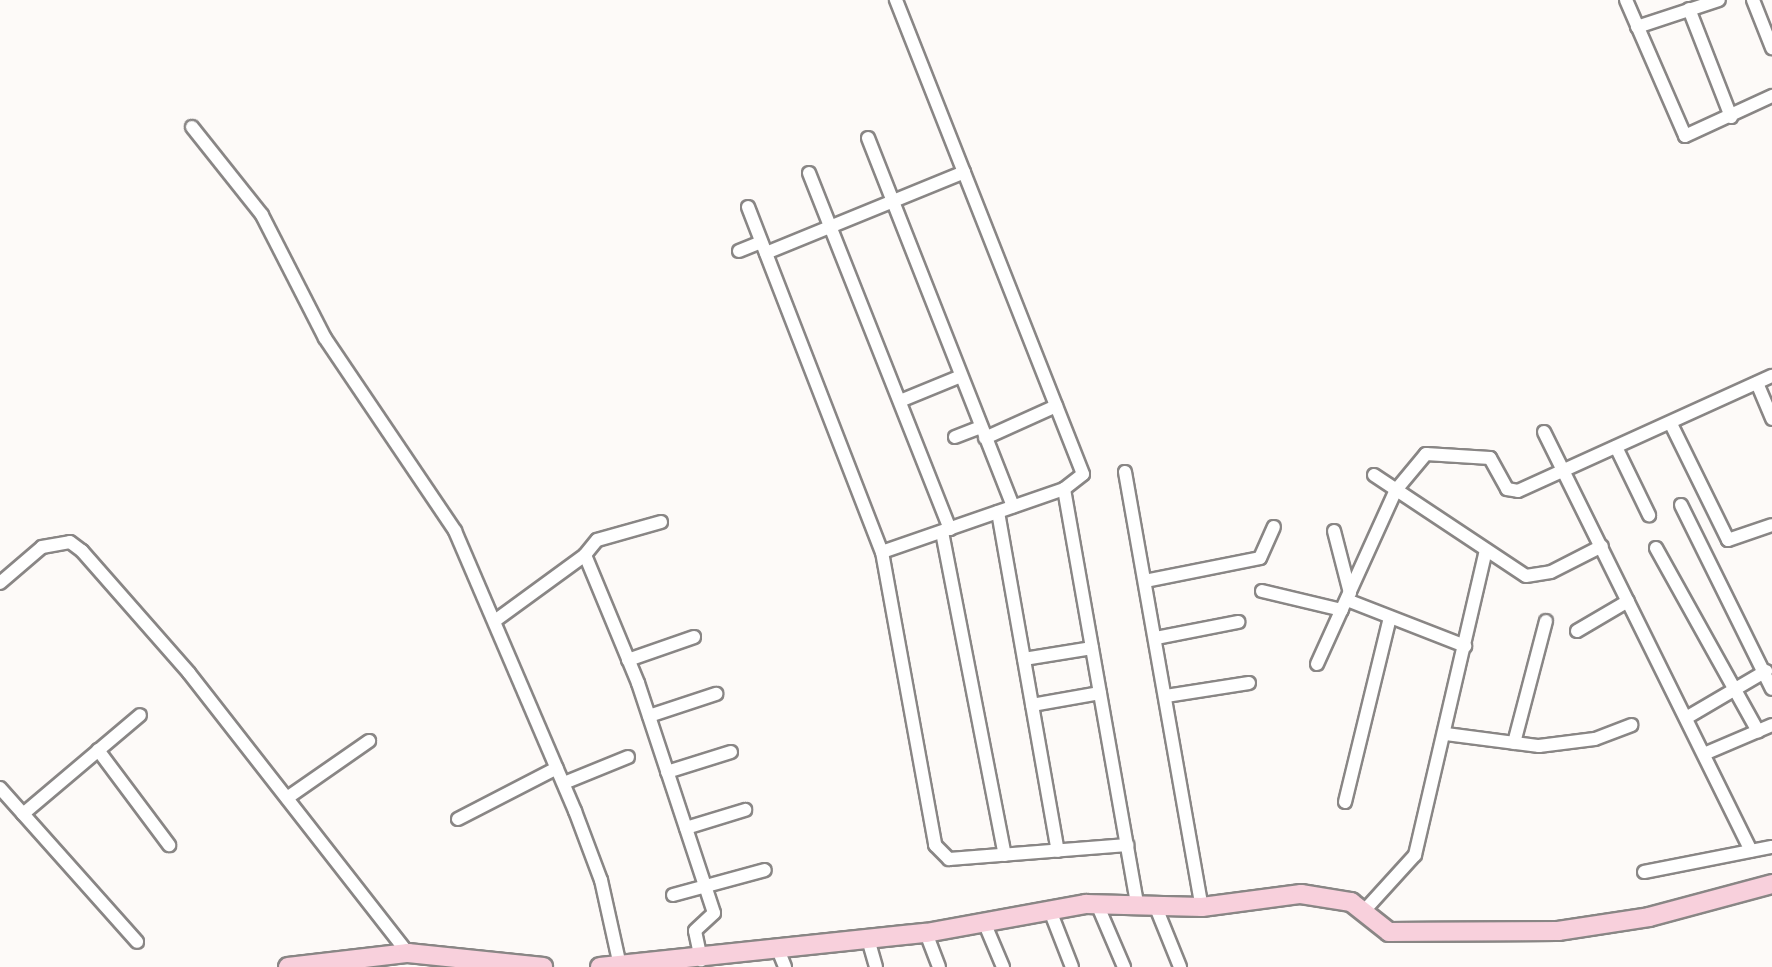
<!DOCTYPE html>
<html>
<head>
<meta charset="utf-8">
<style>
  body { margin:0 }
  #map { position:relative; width:1772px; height:967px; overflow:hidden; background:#fdfaf8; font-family:Quicksand,sans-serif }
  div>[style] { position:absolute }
  .roads { filter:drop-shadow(2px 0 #898685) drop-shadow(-2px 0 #898685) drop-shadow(0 2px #898685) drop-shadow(0 -2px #898685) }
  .minor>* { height:12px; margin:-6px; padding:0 6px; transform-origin:6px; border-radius:6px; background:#fff }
  .secondary>* { height:18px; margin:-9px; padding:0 9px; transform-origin:9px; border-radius:9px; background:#f8d0dc }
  span { translate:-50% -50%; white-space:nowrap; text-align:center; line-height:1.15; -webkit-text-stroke:6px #fdfaf8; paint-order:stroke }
</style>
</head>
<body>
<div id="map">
  <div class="roads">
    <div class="minor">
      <i style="left:1626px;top:0;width:148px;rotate:66.5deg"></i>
      <i style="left:1685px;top:136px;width:96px;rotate:-24.7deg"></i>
      <i style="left:1753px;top:0;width:52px;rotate:68.4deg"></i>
      <i style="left:1689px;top:9px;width:116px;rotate:68.7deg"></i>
      <i style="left:1637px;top:27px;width:86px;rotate:-18.2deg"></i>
      <i style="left:192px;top:127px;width:112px;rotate:51.5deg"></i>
      <i style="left:262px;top:215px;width:138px;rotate:62.9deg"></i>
      <i style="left:325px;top:338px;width:233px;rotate:56deg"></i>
      <i style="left:455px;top:531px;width:305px;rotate:66.8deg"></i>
      <i style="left:575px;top:811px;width:74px;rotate:69.4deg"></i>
      <i style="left:601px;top:880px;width:88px;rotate:77.5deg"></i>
      <i style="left:868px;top:138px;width:396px;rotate:68.5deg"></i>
      <i style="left:809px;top:173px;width:383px;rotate:68.4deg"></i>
      <i style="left:748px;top:207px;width:370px;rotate:68.8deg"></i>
      <i style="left:882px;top:552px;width:298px;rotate:79.7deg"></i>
      <i style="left:935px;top:845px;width:20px;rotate:45deg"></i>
      <i style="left:949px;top:859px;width:179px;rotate:-4.5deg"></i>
      <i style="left:739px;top:251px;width:24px;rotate:-22deg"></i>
      <i style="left:766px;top:253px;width:214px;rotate:-22.2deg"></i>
      <i style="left:1757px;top:383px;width:39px;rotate:67deg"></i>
      <i style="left:900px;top:401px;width:66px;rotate:-22.3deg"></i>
      <i style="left:1671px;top:424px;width:129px;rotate:63.8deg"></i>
      <i style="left:1728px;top:540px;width:46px;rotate:-18.8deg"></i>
      <i style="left:1544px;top:432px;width:467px;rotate:63.7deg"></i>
      <i style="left:955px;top:437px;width:28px;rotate:-21deg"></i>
      <i style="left:985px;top:438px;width:78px;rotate:-24.3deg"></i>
      <i style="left:1616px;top:447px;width:76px;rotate:64.1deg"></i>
      <i style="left:1125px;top:472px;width:442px;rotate:80deg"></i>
      <i style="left:1374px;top:475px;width:182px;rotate:33.6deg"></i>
      <i style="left:1526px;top:576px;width:25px;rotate:-9deg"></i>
      <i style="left:1551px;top:572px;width:57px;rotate:-27deg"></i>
      <i style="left:1064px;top:489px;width:421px;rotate:80deg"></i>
      <i style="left:1681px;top:505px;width:205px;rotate:63.7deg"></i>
      <i style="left:998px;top:512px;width:344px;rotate:80deg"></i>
      <i style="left:661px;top:522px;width:66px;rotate:164.3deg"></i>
      <i style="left:597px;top:540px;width:19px;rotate:129deg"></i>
      <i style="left:585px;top:555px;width:139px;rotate:67.5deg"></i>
      <i style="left:638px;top:683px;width:242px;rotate:71.7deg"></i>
      <i style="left:714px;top:913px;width:26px;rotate:137deg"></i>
      <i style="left:695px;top:931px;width:30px;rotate:78deg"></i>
      <i style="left:1334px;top:531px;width:64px;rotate:75.5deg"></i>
      <i style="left:942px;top:532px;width:329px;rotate:79deg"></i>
      <i style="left:1656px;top:548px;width:210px;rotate:60.9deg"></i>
      <i style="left:882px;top:552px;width:193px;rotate:-19.1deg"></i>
      <i style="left:1064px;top:489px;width:24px;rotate:-38deg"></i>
      <i style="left:1083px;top:474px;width:510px;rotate:-111.53deg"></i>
      <i style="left:1145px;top:581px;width:117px;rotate:-11.3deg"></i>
      <i style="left:1260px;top:558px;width:34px;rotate:-66deg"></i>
      <i style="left:0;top:583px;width:55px;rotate:-40.6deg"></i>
      <i style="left:42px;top:547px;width:28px;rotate:-10deg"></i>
      <i style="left:70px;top:542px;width:15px;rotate:37deg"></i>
      <i style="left:82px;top:551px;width:162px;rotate:48.7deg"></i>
      <i style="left:189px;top:673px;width:355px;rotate:52deg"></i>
      <i style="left:1262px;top:591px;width:82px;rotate:13.4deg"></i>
      <i style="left:1347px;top:600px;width:127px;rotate:21.3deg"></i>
      <i style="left:496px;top:620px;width:110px;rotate:-36.1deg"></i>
      <i style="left:1577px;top:631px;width:59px;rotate:-30.5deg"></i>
      <i style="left:1156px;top:638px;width:84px;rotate:-11deg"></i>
      <i style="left:1024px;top:659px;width:69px;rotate:-9.2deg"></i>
      <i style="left:628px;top:660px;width:70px;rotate:-19.2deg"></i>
      <i style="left:1317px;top:664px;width:191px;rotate:-65.6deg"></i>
      <i style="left:1396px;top:490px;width:47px;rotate:-50.2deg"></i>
      <i style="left:1426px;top:454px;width:64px;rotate:3.6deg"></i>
      <i style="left:1490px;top:458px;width:35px;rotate:61deg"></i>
      <i style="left:1507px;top:489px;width:11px;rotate:10deg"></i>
      <i style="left:1518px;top:491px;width:279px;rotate:-24.4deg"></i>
      <i style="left:1166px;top:696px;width:84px;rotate:-8.9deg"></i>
      <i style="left:1032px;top:705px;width:69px;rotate:-10deg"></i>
      <i style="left:649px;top:716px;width:71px;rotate:-18.2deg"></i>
      <i style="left:1686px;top:718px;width:93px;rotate:-30.4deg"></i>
      <i style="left:1446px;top:734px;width:94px;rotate:7.4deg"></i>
      <i style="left:1539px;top:746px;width:56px;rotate:-7.1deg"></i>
      <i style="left:1595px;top:739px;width:39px;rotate:-21deg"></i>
      <i style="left:1514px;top:743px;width:126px;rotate:-75.3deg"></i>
      <i style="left:98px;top:750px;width:119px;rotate:53.2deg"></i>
      <i style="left:1704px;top:754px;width:74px;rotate:-23.1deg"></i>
      <i style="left:667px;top:772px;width:67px;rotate:-17.4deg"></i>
      <i style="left:564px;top:783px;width:69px;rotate:-22.1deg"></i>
      <i style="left:0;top:788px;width:206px;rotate:48.3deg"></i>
      <i style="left:287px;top:798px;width:100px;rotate:-34.8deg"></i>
      <i style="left:1345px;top:802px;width:190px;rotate:-76.3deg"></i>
      <i style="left:23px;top:814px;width:153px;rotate:-40.2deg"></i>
      <i style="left:458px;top:819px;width:111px;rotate:-27.3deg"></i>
      <i style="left:686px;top:828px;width:62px;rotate:-17deg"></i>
      <i style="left:1644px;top:872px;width:130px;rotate:-11.1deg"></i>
      <i style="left:673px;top:895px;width:95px;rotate:-15.2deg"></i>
      <i style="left:1097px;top:904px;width:69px;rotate:66.8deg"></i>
      <i style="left:1155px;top:905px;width:67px;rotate:68deg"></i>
      <i style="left:1049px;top:908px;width:63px;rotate:68.7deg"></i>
      <i style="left:1364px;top:911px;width:76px;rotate:-47.7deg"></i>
      <i style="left:1415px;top:855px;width:313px;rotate:-76.9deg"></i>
      <i style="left:984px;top:922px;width:49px;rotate:67.1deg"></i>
      <i style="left:926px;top:933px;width:36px;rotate:69deg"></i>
      <i style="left:868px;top:939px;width:29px;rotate:74deg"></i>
      <i style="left:779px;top:952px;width:16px;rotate:68deg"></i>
    </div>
    <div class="secondary">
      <i style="left:288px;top:967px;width:121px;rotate:-6.7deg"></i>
      <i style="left:408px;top:953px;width:136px;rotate:5.9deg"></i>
      <i style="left:600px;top:967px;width:328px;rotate:-6deg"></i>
      <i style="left:926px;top:933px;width:163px;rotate:-10.3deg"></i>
      <i style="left:1086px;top:904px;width:116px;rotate:1.5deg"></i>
      <i style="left:1202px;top:907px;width:100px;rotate:-7.5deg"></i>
      <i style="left:1301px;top:894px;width:51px;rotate:9.1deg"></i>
      <i style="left:1351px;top:902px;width:48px;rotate:38.3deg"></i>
      <i style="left:1389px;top:932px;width:169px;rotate:-0.3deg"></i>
      <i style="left:1558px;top:931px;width:92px;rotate:-8.7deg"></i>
      <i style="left:1649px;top:917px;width:127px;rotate:-15deg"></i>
    </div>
  </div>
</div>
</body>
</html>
